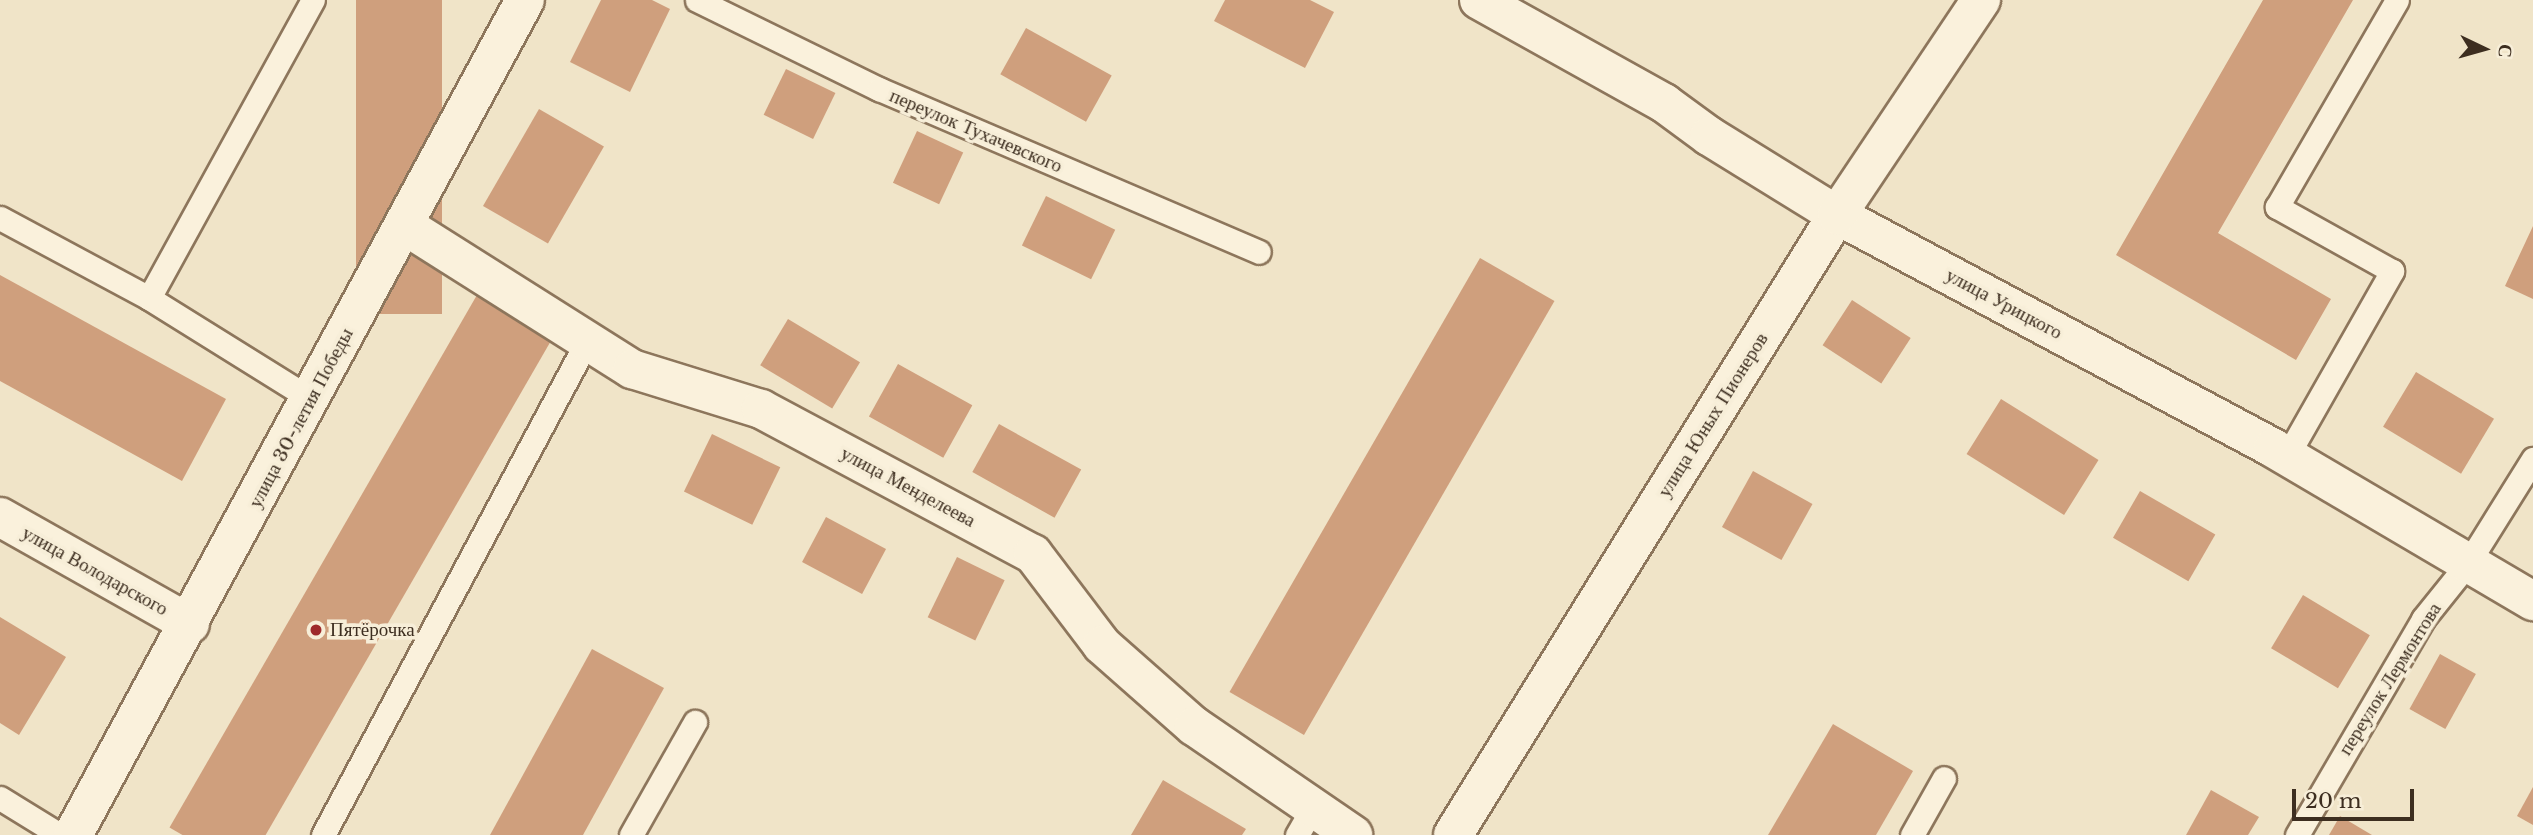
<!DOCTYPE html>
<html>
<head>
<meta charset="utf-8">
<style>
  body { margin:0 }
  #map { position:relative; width:2533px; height:835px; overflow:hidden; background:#f0e4c8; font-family:"Libre Baskerville",serif }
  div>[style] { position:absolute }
  .building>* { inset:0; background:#cf9f7d; transform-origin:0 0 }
  .roads { filter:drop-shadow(2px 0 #8d765c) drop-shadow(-2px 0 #8d765c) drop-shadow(0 2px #8d765c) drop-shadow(0 -2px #8d765c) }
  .service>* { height:23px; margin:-11.5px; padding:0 11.5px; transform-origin:11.5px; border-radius:11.5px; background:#faf1dc }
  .minor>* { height:38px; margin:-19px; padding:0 19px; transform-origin:19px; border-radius:19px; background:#faf1dc }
  .secondary>* { height:38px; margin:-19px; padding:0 19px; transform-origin:19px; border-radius:19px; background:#faf1dc }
  .dots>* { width:19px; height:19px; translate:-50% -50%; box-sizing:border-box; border:4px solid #f7eed8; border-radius:50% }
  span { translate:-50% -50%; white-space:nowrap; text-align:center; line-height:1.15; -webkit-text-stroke:7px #f7eed8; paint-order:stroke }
  .street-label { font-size:19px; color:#3d2e20 }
  .poi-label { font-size:19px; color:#3d2e20 }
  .left { translate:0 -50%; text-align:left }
  .north { position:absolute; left:2449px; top:14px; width:70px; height:70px; -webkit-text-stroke:5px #f7eed8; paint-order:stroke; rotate:95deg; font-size:19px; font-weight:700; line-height:28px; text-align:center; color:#3d2e20 }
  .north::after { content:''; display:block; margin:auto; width:24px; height:32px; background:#3d2e20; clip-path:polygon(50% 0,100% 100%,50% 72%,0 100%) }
  .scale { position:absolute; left:2292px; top:789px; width:122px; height:32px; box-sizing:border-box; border:4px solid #3d2e20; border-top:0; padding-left:9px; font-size:21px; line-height:24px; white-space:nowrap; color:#3d2e20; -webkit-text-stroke:5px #f7eed8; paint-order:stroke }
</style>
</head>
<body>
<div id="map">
  <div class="building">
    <i style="left:356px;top:0;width:86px;height:314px"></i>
    <i style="clip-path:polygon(601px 0,652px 0,670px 9px,630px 92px,570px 62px)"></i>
    <i style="clip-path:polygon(1225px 0,1310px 0,1334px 12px,1305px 68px,1214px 21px)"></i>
    <i style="clip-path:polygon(2263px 0,2353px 0,2218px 233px,2331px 299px,2296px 360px,2116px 255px)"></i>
    <i style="left:1026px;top:28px;width:98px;height:53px;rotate:29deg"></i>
    <i style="left:786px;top:69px;width:55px;height:51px;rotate:26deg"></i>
    <i style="left:539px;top:109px;width:75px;height:112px;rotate:30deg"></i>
    <i style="left:917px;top:131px;width:51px;height:57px;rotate:25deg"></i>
    <i style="left:1046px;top:196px;width:77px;height:55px;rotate:26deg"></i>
    <i style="clip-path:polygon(2533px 226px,2533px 299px,2505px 286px)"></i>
    <i style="left:1480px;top:258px;width:86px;height:501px;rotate:30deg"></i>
    <i style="clip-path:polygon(0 275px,226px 399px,182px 481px,0 381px)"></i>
    <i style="left:481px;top:288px;width:87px;height:623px;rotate:30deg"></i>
    <i style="left:1852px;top:300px;width:70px;height:54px;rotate:33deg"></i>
    <i style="left:788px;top:319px;width:84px;height:54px;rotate:31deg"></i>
    <i style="left:898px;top:364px;width:85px;height:60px;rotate:29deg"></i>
    <i style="left:2416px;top:372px;width:91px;height:64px;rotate:31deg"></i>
    <i style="left:2001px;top:399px;width:115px;height:65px;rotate:32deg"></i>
    <i style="left:999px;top:424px;width:94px;height:55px;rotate:29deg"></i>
    <i style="left:712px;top:434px;width:76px;height:64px;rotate:26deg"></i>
    <i style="left:1753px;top:471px;width:68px;height:64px;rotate:29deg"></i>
    <i style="left:2140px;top:491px;width:87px;height:54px;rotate:30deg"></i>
    <i style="left:826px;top:517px;width:68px;height:51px;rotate:28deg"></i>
    <i style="left:957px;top:557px;width:53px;height:67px;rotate:26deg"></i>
    <i style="left:2303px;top:595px;width:78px;height:62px;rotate:31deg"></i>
    <i style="clip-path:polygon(0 617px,66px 657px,19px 735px,0 723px)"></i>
    <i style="clip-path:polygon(592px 649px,664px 688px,583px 835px,490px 835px)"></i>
    <i style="left:2440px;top:654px;width:41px;height:63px;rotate:29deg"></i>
    <i style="clip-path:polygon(1833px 724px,1913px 771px,1876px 835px,1768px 835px)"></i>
    <i style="clip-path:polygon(1163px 780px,1246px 829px,1242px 835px,1131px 835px)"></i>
    <i style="clip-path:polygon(2533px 787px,2533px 825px,2517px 816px)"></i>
    <i style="clip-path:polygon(2211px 790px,2259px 817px,2248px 835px,2186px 835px)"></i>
    <i style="clip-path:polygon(2340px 816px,2372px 835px,2329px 835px)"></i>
  </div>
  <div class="roads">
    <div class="service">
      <i style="left:697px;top:0;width:203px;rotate:26.1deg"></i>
      <i style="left:879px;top:89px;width:413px;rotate:23.2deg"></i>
      <i style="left:0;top:218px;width:169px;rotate:28.2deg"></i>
      <i style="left:311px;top:399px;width:191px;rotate:-148.1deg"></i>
      <i style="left:149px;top:298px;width:340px;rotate:-61.2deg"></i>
      <i style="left:2287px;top:456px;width:213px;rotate:-60.4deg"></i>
      <i style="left:2392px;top:271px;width:132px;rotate:-150.9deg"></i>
      <i style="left:2277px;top:207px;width:239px;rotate:-59.9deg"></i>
      <i style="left:0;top:798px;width:70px;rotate:31.7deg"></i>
      <i style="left:323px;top:835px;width:558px;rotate:-61.87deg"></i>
      <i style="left:631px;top:835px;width:130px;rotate:-60.5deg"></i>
      <i style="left:1297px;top:835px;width:30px;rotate:-60deg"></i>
      <i style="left:1912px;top:835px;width:65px;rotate:-60.7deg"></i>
      <i style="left:2297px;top:835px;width:250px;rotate:-59.7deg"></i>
      <i style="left:2423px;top:619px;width:72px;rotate:-51.2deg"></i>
      <i style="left:2468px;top:563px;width:123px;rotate:-58deg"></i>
    </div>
    <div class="minor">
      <i style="left:1479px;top:0;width:212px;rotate:29.1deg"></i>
      <i style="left:1664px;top:103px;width:56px;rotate:36.3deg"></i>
      <i style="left:1709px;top:136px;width:150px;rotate:31.7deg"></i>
      <i style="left:1837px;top:215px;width:494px;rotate:28.1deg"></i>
      <i style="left:2273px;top:448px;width:302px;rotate:30.5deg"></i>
      <i style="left:404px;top:225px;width:270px;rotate:32.3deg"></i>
      <i style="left:632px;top:369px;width:135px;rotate:17.2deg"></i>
      <i style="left:761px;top:409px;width:308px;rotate:28.1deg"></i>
      <i style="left:1033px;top:554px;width:114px;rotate:52.8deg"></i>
      <i style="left:1102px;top:645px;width:123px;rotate:41.4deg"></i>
      <i style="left:1194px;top:726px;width:193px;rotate:34.4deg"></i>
      <i style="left:0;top:517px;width:218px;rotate:29.4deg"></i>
      <i style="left:73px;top:835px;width:949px;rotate:-61.57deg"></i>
    </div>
    <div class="secondary">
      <i style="left:1453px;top:835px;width:729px;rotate:-58.23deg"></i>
      <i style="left:1837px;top:215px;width:259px;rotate:-56.2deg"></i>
    </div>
  </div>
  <div class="dots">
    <i style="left:316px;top:630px;background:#9e2a2b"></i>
  </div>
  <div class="street-label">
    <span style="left:976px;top:131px;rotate:23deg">переулок Тухачевского</span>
    <span style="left:2004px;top:304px;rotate:28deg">улица Урицкого</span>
    <span style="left:1713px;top:415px;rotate:-58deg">улица Юных Пионеров</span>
    <span style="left:301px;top:418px;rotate:-62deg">улица 30-летия Победы</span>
    <span style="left:908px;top:487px;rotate:28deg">улица Менделеева</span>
    <span style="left:95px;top:571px;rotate:29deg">улица Володарского</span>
    <span style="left:2390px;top:679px;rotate:-58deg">переулок Лермонтова</span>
  </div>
  <div class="poi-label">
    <span class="left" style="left:330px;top:630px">Пятёрочка</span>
  </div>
  <div class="north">С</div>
  <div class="scale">20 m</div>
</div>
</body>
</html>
